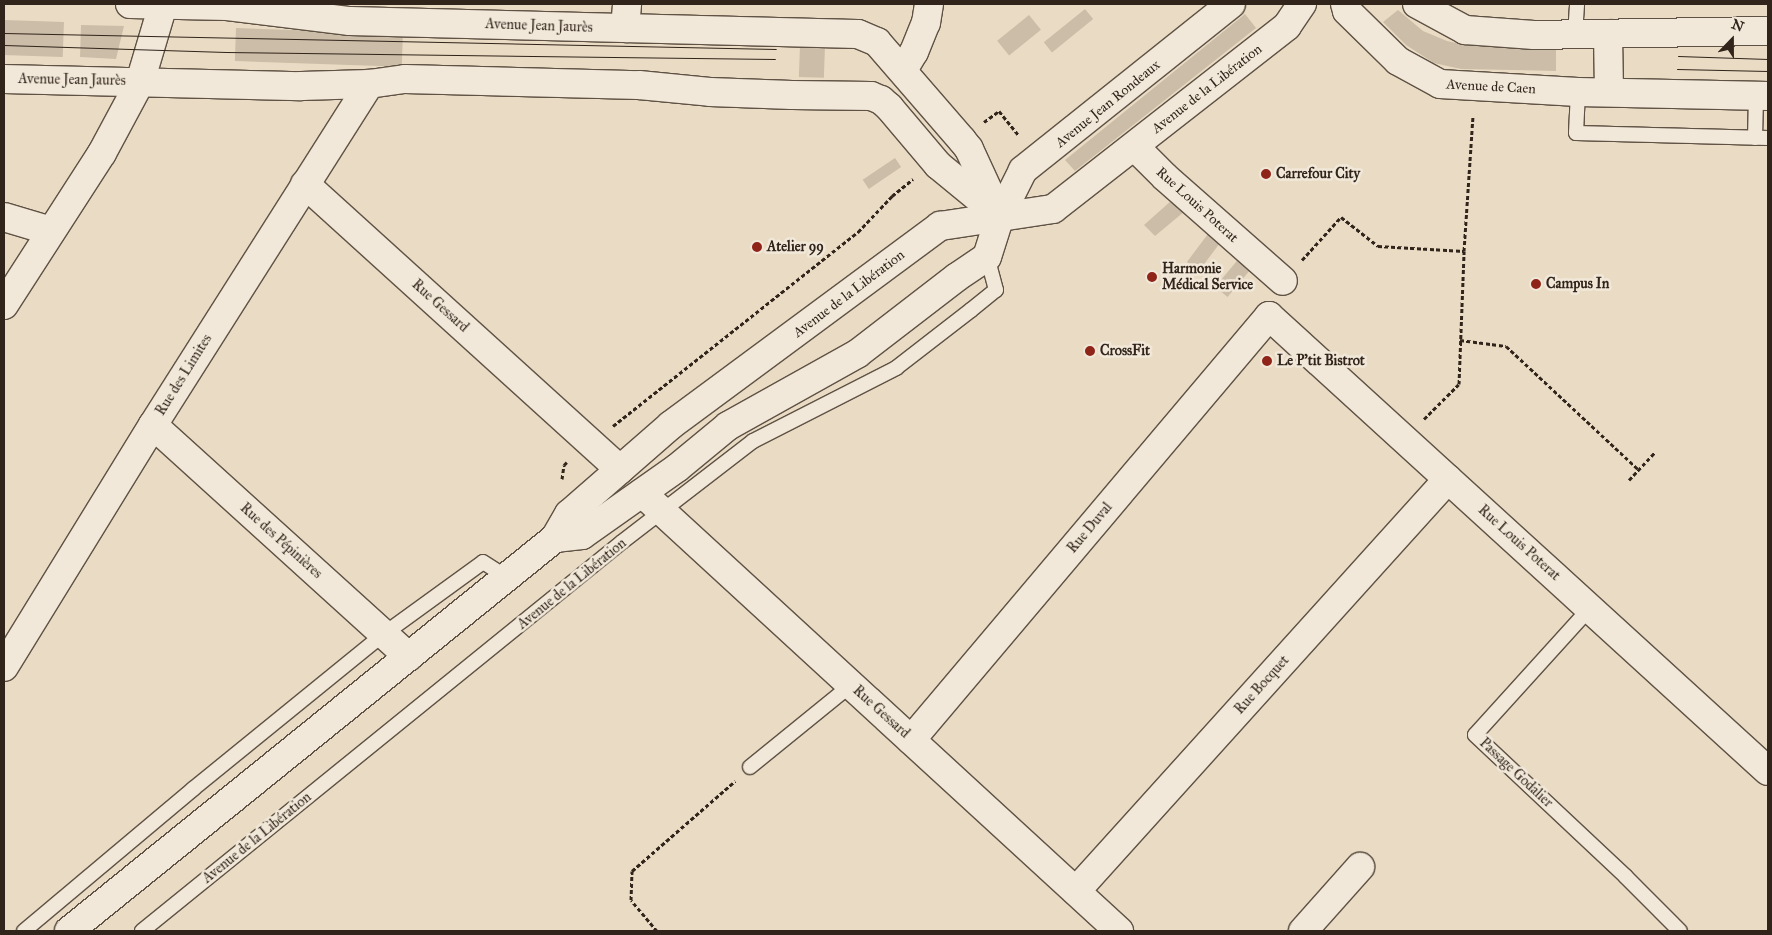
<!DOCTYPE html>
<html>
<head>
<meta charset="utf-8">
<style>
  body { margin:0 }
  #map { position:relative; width:1772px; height:935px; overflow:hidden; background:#eadcc4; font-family:"IM FELL Great Primer",serif }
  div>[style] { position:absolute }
  .green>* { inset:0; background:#cbbda7; transform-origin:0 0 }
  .path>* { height:3px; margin-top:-1.5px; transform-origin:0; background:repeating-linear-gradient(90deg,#31241a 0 4px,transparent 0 6.5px) }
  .roads { filter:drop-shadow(1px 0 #5f5244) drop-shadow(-1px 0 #5f5244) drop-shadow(0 1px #5f5244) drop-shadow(0 -1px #5f5244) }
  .lane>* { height:14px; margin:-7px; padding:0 7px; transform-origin:7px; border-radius:7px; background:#f1e8d9 }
  .street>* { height:28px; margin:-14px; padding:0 14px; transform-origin:14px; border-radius:14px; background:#f1e8d9 }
  .secondary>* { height:28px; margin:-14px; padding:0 14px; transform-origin:14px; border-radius:14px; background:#f1e8d9 }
  .tram>* { height:1px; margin:-0.5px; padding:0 0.5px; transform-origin:0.5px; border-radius:0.5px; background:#31241a }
  .dots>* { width:14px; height:14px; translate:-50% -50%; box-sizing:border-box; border:2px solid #f1e8d9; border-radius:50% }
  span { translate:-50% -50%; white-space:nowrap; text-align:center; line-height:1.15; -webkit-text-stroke:5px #f1e8d9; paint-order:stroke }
  .street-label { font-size:14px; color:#31241a }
  .poi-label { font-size:14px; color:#31241a; font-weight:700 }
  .left { translate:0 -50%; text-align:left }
  .frame { position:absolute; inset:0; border:5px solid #31241a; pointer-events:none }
  .north { position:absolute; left:1707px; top:15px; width:50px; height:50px; -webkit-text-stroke:4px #f1e8d9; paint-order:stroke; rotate:22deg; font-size:14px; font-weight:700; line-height:20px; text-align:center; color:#31241a }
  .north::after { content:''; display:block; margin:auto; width:18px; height:22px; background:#31241a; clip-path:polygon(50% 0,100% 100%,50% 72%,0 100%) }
</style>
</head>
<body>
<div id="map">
  <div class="green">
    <i style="left:1085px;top:9px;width:13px;height:53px;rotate:51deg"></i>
    <i style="clip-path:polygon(1398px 10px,1423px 31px,1447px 41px,1460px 44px,1556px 47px,1556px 71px,1461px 69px,1434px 63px,1406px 45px,1383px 22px)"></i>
    <i style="clip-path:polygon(1245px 14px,1256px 28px,1075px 171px,1065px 160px)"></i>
    <i style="left:1029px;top:15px;width:19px;height:41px;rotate:51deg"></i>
    <i style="left:4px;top:20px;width:60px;height:35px;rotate:2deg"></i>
    <i style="clip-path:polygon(81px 25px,124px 26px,116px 59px,80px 57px)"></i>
    <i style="left:236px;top:28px;width:167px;height:33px;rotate:2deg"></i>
    <i style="left:800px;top:45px;width:25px;height:32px;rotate:2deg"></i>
    <i style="left:895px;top:158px;width:11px;height:39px;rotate:56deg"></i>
    <i style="clip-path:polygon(1172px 200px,1185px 211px,1155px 236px,1144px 225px)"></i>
    <i style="left:1211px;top:230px;width:15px;height:40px;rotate:37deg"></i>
    <i style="left:1241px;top:256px;width:16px;height:40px;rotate:40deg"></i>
  </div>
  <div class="path">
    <i style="left:984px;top:122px;width:19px;rotate:-36deg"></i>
    <i style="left:999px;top:111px;width:32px;rotate:51deg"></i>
    <i style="left:1302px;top:260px;width:58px;rotate:-47.8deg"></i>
    <i style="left:1341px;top:217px;width:47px;rotate:38.1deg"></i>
    <i style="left:1378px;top:246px;width:86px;rotate:3.3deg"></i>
    <i style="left:1464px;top:251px;width:135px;rotate:-86.2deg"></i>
    <i style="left:1460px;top:340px;width:46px;rotate:7.4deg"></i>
    <i style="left:1506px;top:346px;width:180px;rotate:43deg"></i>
    <i style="left:1424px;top:419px;width:49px;rotate:-45deg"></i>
    <i style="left:1459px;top:384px;width:133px;rotate:-87.8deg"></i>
    <i style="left:613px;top:426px;width:313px;rotate:-38.4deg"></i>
    <i style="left:858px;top:232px;width:50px;rotate:-46.6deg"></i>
    <i style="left:892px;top:196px;width:27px;rotate:-39deg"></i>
    <i style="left:562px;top:479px;width:14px;rotate:-82deg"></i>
    <i style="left:564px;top:465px;width:4px;rotate:-45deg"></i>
    <i style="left:1629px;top:480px;width:38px;rotate:-47deg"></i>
    <i style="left:657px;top:931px;width:40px;rotate:-130deg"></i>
    <i style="left:631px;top:900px;width:29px;rotate:-88deg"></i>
    <i style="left:632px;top:871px;width:137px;rotate:-41.1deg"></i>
  </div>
  <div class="roads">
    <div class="lane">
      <i style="left:1575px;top:34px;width:30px;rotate:-86deg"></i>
      <i style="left:1578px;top:92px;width:41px;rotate:92.8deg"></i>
      <i style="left:1576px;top:133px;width:192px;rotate:1.5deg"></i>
      <i style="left:1755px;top:138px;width:42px;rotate:-88.6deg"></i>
      <i style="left:1590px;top:608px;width:171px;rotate:132.2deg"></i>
      <i style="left:1475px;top:735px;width:207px;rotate:43.2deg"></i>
      <i style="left:1626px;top:877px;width:76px;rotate:45deg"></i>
      <i style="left:750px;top:767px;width:130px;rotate:-39.1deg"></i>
      <i style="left:24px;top:931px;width:221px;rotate:-40deg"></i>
      <i style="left:193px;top:789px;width:246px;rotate:-39.1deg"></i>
      <i style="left:384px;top:634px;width:122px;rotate:-36deg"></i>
      <i style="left:483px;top:562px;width:27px;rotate:33deg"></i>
      <i style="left:142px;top:931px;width:618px;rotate:-39.02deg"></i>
      <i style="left:622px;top:542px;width:165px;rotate:-37.6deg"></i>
      <i style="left:753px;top:441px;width:161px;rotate:-27deg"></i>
      <i style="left:896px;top:368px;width:95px;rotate:-37.7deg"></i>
      <i style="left:971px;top:310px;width:32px;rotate:-39deg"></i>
      <i style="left:996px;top:290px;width:34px;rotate:-105deg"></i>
    </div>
    <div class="street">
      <i style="left:625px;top:28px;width:24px;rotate:-85deg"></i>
      <i style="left:903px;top:70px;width:21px;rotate:-59deg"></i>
      <i style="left:914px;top:52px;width:31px;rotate:-68deg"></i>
      <i style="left:926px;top:23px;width:19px;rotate:-81deg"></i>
      <i style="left:1135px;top:147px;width:42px;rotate:45deg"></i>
      <i style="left:1165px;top:177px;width:157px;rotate:41.4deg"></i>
      <i style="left:305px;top:184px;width:425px;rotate:42.2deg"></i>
      <i style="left:4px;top:217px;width:49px;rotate:16.6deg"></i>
      <i style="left:4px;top:305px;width:181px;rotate:-57.2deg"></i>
      <i style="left:102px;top:153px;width:81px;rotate:-61.8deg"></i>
      <i style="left:153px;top:425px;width:345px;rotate:42.2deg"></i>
      <i style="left:642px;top:493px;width:648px;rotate:42.56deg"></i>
      <i style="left:4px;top:667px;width:284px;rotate:-58.4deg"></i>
      <i style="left:153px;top:425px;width:404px;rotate:-57.6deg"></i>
      <i style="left:911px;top:740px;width:555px;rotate:-49.82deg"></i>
      <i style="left:1269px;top:316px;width:675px;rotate:42.36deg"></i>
      <i style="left:1076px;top:891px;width:555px;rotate:-47.92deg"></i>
      <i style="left:1303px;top:931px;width:86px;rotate:-48.3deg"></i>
    </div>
    <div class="secondary">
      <i style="left:130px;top:4px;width:97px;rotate:1.2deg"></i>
      <i style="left:227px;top:6px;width:124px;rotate:7deg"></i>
      <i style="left:350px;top:21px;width:508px;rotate:1.47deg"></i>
      <i style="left:858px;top:34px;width:21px;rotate:23deg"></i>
      <i style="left:877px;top:42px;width:130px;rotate:49.1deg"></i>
      <i style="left:962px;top:140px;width:11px;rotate:52deg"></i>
      <i style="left:969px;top:149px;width:67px;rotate:65.3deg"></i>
      <i style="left:1345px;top:4px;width:7px;rotate:74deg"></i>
      <i style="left:1347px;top:11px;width:71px;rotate:44.4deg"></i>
      <i style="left:1398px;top:61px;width:48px;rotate:28.7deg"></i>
      <i style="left:1440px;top:84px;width:138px;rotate:3.3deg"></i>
      <i style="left:1578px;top:92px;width:190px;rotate:1.2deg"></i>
      <i style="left:1417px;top:4px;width:55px;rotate:28.4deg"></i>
      <i style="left:1465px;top:30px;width:69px;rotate:4.1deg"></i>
      <i style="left:1534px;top:35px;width:234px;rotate:-1deg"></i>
      <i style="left:1608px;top:34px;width:58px;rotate:89deg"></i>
      <i style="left:4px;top:79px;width:297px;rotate:1.4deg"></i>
      <i style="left:301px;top:86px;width:68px;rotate:-1.7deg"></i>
      <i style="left:369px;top:84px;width:36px;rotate:-8deg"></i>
      <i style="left:405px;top:79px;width:234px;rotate:1.5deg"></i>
      <i style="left:639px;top:85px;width:71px;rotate:5.6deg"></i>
      <i style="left:710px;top:92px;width:82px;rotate:2.1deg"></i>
      <i style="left:792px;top:95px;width:79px;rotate:0.7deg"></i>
      <i style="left:871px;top:96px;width:11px;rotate:22deg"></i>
      <i style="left:881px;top:100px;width:11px;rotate:41deg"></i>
      <i style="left:889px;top:107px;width:76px;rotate:49.8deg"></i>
      <i style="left:938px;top:165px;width:80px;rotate:39.4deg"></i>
      <i style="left:140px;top:82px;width:80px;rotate:-73.4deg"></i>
      <i style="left:555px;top:538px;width:27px;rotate:-6deg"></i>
      <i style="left:582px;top:535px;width:116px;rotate:-35.2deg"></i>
      <i style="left:677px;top:468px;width:66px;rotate:-39.5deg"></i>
      <i style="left:728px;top:426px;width:148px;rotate:-29.2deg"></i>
      <i style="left:857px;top:354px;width:126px;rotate:-37.6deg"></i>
      <i style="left:957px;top:277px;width:36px;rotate:-34deg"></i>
      <i style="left:987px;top:257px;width:43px;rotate:-72.4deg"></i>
      <i style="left:1000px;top:216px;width:51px;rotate:-63.4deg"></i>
      <i style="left:1023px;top:170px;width:266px;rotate:-38.6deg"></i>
      <i style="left:69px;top:931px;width:625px;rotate:-38.96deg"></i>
      <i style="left:555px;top:538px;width:28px;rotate:-60deg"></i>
      <i style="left:569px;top:514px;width:135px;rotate:-41.1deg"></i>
      <i style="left:671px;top:425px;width:335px;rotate:-36.5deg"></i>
      <i style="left:940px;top:226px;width:114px;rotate:-8.6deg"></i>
      <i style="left:1053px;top:209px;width:297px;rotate:-38deg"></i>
      <i style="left:1287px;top:26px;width:27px;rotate:-56deg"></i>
    </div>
  </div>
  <div class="tram">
    <i style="left:4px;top:33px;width:772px;rotate:1.19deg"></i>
    <i style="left:4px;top:45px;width:222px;rotate:1.8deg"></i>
    <i style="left:226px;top:52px;width:549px;rotate:0.73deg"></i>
    <i style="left:1678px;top:56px;width:90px;rotate:1.9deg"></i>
    <i style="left:1677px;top:69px;width:91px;rotate:1.3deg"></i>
  </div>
  <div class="dots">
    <i style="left:1266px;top:174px;background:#8f2418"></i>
    <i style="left:757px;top:247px;background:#8f2418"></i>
    <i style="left:1152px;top:277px;background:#8f2418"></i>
    <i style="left:1536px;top:284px;background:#8f2418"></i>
    <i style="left:1090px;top:351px;background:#8f2418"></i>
    <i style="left:1267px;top:361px;background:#8f2418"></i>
  </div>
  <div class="street-label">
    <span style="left:539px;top:26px;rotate:2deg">Avenue Jean Jaurès</span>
    <span style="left:72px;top:80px;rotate:1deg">Avenue Jean Jaurès</span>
    <span style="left:1491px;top:87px;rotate:3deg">Avenue de Caen</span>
    <span style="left:1207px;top:89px;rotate:-38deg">Avenue de la Libération</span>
    <span style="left:1108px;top:104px;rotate:-39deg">Avenue Jean Rondeaux</span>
    <span style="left:1197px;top:205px;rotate:42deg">Rue Louis Poterat</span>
    <span style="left:849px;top:294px;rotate:-37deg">Avenue de la Libération</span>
    <span style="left:440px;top:306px;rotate:42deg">Rue Gessard</span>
    <span style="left:184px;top:375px;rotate:-58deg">Rue des Limites</span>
    <span style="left:1090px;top:528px;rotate:-50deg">Rue Duval</span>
    <span style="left:281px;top:541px;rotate:42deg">Rue des Pépinières</span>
    <span style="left:1519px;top:543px;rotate:42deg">Rue Louis Poterat</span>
    <span style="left:572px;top:584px;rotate:-39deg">Avenue de la Libération</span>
    <span style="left:1262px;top:685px;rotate:-48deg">Rue Bocquet</span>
    <span style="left:881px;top:712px;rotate:42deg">Rue Gessard</span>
    <span style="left:1516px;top:773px;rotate:43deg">Passage Godalier</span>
    <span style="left:257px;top:838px;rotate:-39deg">Avenue de la Libération</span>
  </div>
  <div class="poi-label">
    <span class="left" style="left:1276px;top:174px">Carrefour City</span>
    <span class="left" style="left:767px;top:247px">Atelier 99</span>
    <span class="left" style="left:1162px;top:277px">Harmonie<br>Médical Service</span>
    <span class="left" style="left:1546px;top:284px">Campus In</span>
    <span class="left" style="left:1100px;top:351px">CrossFit</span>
    <span class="left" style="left:1277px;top:361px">Le P'tit Bistrot</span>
  </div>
  <div class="frame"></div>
  <div class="north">N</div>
</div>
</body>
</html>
